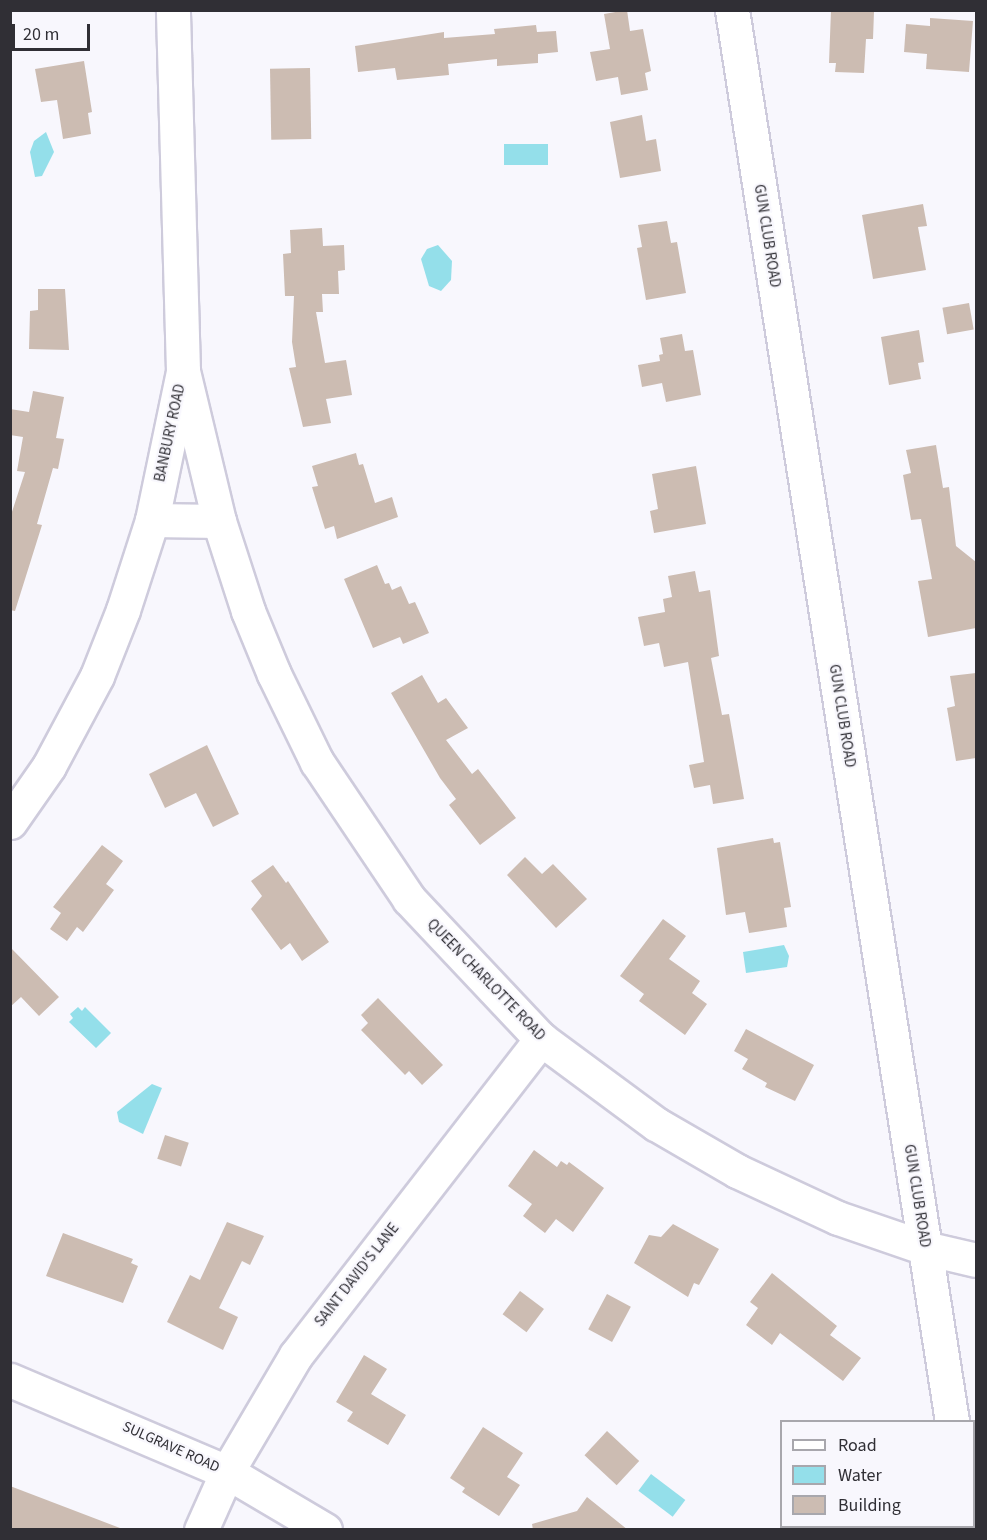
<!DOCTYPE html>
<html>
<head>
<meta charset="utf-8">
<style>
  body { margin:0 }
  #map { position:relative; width:987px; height:1540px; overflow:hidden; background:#f8f7fd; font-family:"Source Sans 3",sans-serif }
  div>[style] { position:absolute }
  .water>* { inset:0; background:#94dfea; transform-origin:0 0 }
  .building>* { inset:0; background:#ccbcb2; transform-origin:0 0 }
  .roads { filter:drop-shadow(2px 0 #cecbdc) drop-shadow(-2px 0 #cecbdc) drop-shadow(0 2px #cecbdc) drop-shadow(0 -2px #cecbdc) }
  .minor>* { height:33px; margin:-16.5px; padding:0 16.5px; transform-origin:16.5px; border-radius:16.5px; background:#fff }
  span { translate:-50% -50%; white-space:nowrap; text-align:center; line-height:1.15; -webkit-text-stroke:4.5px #f8f7fd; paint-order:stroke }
  .street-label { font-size:15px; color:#302f35 }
  .frame { position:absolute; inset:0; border:12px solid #302f35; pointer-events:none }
  .legend { position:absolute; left:780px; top:1420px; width:195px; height:108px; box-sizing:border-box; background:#f8f7fd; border:2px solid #a8a7ad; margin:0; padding:8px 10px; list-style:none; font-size:18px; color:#302f35 }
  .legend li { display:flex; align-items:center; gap:12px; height:30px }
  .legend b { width:30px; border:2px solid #a8a7ad }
  .scale { position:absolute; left:12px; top:24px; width:78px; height:27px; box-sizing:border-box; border:3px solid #302f35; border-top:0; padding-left:8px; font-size:18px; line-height:21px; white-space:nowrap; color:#302f35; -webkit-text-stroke:4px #f8f7fd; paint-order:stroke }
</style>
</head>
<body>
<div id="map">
  <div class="water">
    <i style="clip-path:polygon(46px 132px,54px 152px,42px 176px,35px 177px,30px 152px,34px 141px)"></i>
    <i style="left:504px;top:144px;width:44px;height:21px"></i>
    <i style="clip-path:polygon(438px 245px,452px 261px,451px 280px,441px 291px,429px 286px,421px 259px,427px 249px)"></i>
    <i style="clip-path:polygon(784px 945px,789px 956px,787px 967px,746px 973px,743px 952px)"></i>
    <i style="clip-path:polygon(78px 1007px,82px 1011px,85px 1007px,111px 1033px,96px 1048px,69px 1022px,73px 1018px,70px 1014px)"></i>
    <i style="clip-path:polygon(152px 1084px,162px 1088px,143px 1134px,119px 1122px,117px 1112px)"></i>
    <i style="left:651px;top:1474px;width:43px;height:21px;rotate:37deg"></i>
  </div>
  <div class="building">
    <i style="clip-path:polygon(627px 10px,630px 31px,643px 29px,651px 71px,645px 73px,648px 90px,621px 95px,618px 77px,596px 81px,590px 52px,610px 49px,604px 14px)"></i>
    <i style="clip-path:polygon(831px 10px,874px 12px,873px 39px,866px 39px,864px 73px,835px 72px,836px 63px,829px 63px)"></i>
    <i style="clip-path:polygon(930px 18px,973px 21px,969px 72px,926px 69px,927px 54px,904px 52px,906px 24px,930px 26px)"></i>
    <i style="clip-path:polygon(536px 25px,537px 32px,556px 31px,558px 52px,538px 54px,538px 63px,497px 66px,497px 59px,448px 64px,449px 75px,397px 80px,395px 68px,358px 72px,355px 46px,444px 32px,444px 38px,495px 34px,494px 29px)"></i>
    <i style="clip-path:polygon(84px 61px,92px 112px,88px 113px,91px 134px,63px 139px,57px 100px,41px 102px,35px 69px)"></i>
    <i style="left:310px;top:68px;width:71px;height:40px;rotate:89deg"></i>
    <i style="clip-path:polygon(642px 115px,646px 141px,656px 139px,661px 171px,620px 178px,610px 122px)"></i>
    <i style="clip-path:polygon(923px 204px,927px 226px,918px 227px,926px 270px,873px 279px,862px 215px)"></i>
    <i style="clip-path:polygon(667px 221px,671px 243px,677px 242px,686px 293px,646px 300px,637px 248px,642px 247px,638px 225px)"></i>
    <i style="clip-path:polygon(322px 228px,323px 246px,344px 245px,345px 270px,338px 271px,339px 294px,322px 294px,323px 312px,316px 312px,325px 363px,346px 360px,352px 395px,326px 399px,331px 423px,303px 427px,289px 368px,296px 367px,292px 342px,294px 296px,285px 296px,283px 254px,291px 253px,290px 230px)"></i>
    <i style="clip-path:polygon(38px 289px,65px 289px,69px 350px,29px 349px,30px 311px,38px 310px)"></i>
    <i style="left:969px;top:303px;width:27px;height:27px;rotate:80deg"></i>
    <i style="clip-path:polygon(919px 330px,924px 362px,918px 363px,921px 379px,889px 385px,881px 337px)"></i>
    <i style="clip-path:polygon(682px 334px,685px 351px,693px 350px,701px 395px,666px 402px,662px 383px,642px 387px,638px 365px,660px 361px,659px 355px,663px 354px,660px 338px)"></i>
    <i style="clip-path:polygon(33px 391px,64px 397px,56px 438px,64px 439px,58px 469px,53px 468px,37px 524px,42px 525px,15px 611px,10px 610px,10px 518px,25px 472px,17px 471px,23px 437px,10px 435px,10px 409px,29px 412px)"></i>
    <i style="clip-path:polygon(936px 445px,943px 488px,949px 487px,956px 546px,976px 562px,976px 628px,928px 637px,918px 581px,932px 579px,921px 519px,911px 520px,903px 475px,911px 473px,906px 450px)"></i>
    <i style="clip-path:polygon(356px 453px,359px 465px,363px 464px,375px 503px,392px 497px,398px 517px,337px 539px,334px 526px,325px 529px,312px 487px,318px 486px,312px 466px)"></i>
    <i style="clip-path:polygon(696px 466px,706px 524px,654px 533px,650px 511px,658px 509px,652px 474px)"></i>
    <i style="clip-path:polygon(377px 565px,385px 584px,389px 583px,392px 590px,401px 586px,409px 604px,415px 602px,429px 633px,403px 644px,400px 637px,373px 648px,344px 579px)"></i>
    <i style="clip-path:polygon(695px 571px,699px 592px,710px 590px,719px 656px,711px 658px,722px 715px,729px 714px,744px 799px,713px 804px,710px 785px,694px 788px,689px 765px,704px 762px,688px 662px,664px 667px,659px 643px,644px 646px,638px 617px,665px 612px,663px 599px,672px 597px,668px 576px)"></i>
    <i style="clip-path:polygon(976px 673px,976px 758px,956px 761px,947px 708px,955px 706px,950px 676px)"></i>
    <i style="clip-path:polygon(422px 675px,438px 703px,446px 698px,468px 728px,446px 740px,472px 774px,478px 769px,516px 818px,480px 845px,449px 805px,456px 799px,440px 778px,391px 693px)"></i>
    <i style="clip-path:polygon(207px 745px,239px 814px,213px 827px,196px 793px,165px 808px,149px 774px)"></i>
    <i style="clip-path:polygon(773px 838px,774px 843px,780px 842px,791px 907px,784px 908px,787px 927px,749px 933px,745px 912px,726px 915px,717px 848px)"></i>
    <i style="clip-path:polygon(102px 845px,123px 861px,106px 884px,114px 890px,83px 932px,77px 927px,67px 941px,50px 929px,61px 913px,53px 907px)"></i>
    <i style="clip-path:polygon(525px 857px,542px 874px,553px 864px,587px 899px,556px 928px,507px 875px)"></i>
    <i style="clip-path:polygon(273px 865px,286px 883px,288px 881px,329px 942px,302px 961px,290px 943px,281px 950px,251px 909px,262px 896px,251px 881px)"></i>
    <i style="clip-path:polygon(663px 919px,686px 936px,669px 959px,700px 981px,692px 993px,707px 1004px,685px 1035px,639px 1001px,644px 994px,620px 976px)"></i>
    <i style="clip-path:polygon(10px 947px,59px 997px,39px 1016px,21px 997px,10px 1007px)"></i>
    <i style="clip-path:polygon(378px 998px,443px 1065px,422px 1085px,409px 1071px,405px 1075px,361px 1030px,368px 1023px,361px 1015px)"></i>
    <i style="clip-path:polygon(746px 1029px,814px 1065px,795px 1101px,765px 1087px,767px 1083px,742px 1069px,748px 1059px,734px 1051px)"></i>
    <i style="left:165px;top:1135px;width:25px;height:25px;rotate:18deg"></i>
    <i style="clip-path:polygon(534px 1150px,557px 1167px,561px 1161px,567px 1165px,569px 1162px,604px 1188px,573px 1232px,556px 1219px,545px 1233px,523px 1216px,532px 1204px,508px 1186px)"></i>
    <i style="clip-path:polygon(227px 1222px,264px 1236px,250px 1265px,242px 1261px,219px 1308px,238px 1317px,223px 1350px,167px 1322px,190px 1275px,200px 1280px)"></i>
    <i style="clip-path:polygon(673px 1224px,719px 1249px,699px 1285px,694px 1283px,688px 1297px,634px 1263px,649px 1235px,661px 1237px)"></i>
    <i style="clip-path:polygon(63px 1233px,133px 1259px,131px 1263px,138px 1266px,123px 1303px,46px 1276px)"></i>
    <i style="clip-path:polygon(772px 1273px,837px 1326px,830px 1335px,861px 1358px,843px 1381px,780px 1333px,772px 1345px,746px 1325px,758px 1308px,750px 1302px)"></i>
    <i style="left:520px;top:1291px;width:30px;height:29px;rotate:37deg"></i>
    <i style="left:607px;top:1294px;width:27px;height:40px;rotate:28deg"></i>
    <i style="clip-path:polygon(364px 1355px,387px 1369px,371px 1394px,406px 1415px,388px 1445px,347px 1421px,353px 1412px,336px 1402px)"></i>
    <i style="clip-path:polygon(483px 1427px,523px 1453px,507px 1477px,520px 1485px,499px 1516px,462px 1492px,465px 1488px,450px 1478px)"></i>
    <i style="left:607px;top:1431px;width:44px;height:33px;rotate:43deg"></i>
    <i style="clip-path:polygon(10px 1486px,120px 1528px,119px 1530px,10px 1530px)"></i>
    <i style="clip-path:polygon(587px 1497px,628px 1530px,533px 1530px,532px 1524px,577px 1511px)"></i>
  </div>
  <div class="roads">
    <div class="minor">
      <i style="left:732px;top:10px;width:1429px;rotate:81.14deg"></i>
      <i style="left:183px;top:371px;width:154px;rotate:76.5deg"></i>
      <i style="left:219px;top:521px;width:95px;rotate:72.1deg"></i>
      <i style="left:248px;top:611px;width:68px;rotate:67.6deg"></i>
      <i style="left:274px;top:674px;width:98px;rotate:64deg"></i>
      <i style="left:317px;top:762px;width:165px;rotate:56.1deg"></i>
      <i style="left:409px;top:899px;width:192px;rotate:46.7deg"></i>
      <i style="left:541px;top:1039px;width:143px;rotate:36.5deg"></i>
      <i style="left:656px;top:1124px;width:94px;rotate:30.1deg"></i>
      <i style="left:737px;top:1171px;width:111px;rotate:25deg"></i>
      <i style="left:838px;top:1218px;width:92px;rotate:19deg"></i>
      <i style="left:925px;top:1248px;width:52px;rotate:13.2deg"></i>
      <i style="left:152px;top:520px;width:67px;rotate:0.9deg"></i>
      <i style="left:10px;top:822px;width:68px;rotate:-55.1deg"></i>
      <i style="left:49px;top:766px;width:102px;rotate:-61.9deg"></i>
      <i style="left:97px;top:676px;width:71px;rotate:-68.5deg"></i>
      <i style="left:123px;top:610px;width:95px;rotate:-72.1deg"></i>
      <i style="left:152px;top:520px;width:152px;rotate:-78.2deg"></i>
      <i style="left:183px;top:371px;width:361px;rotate:-91.6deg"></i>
      <i style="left:10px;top:1380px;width:236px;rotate:23deg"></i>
      <i style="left:227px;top:1472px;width:114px;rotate:30.6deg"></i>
      <i style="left:968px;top:1526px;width:4px;rotate:76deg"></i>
      <i style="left:201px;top:1530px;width:64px;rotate:-65.9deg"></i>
      <i style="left:227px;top:1472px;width:136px;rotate:-59.5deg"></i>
      <i style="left:296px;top:1355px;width:400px;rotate:-52.2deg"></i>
    </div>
  </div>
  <div class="street-label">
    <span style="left:767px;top:236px;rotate:81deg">GUN CLUB ROAD</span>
    <span style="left:170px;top:433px;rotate:-78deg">BANBURY ROAD</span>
    <span style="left:842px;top:716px;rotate:81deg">GUN CLUB ROAD</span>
    <span style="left:486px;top:980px;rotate:46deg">QUEEN CHARLOTTE ROAD</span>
    <span style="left:917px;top:1196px;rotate:81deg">GUN CLUB ROAD</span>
    <span style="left:357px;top:1275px;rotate:-52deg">SAINT DAVID'S LANE</span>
    <span style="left:171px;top:1447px;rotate:24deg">SULGRAVE ROAD</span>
  </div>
  <div class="frame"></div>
  <ul class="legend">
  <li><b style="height:8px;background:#fff"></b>Road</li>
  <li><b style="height:16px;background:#94dfea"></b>Water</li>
  <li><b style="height:16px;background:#ccbcb2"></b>Building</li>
  </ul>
  <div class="scale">20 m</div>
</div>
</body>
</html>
